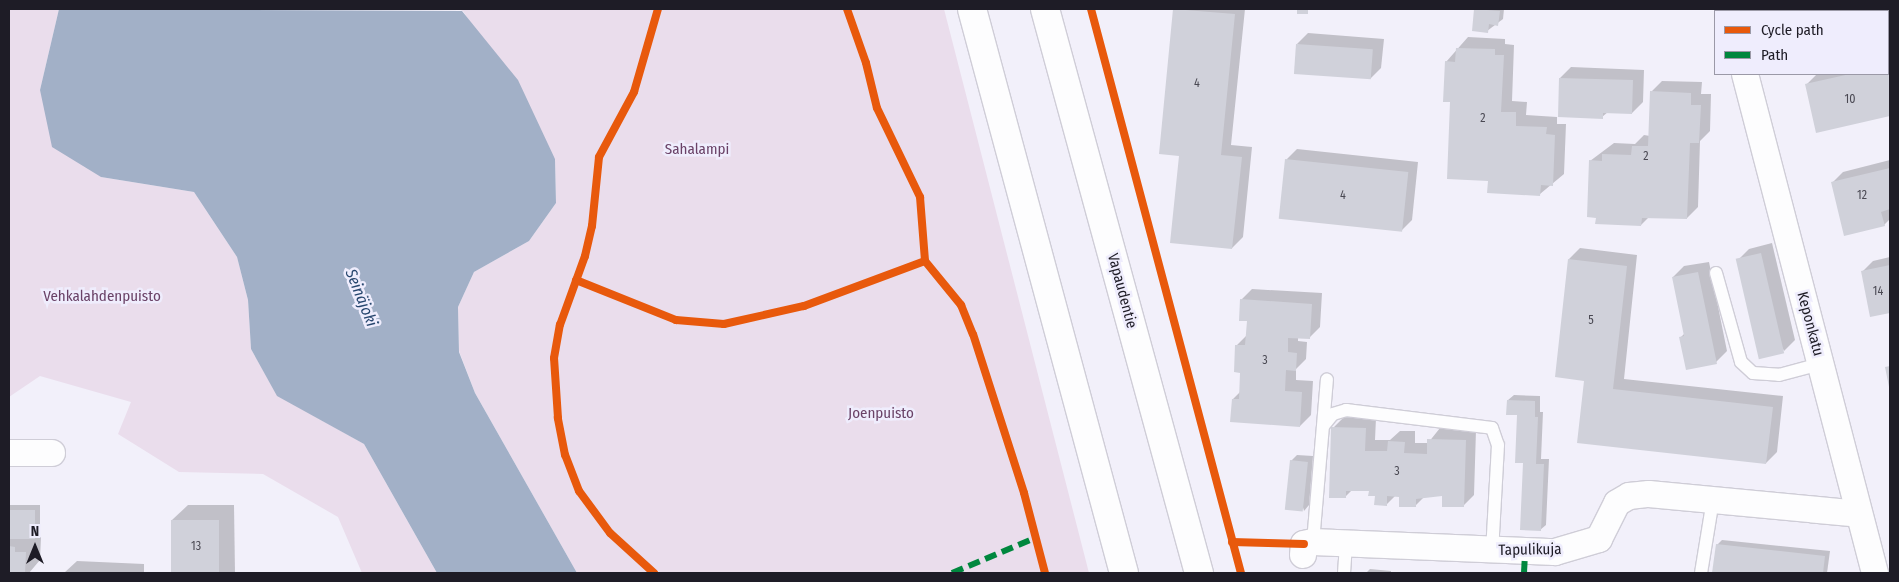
<!DOCTYPE html>
<html>
<head>
<meta charset="utf-8">
<style>
  body { margin:0 }
  #map { position:relative; width:1899px; height:582px; overflow:hidden; background:#f2f0fa; font-family:"Fira Sans Condensed",sans-serif }
  div>[style] { position:absolute }
  .green>* { inset:0; background:#eaddec }
  .water>* { inset:0; background:#a2b0c7 }
  .shadow>* { inset:0; background:#0003; transform-origin:0 0 }
  .building>* { inset:0; background:#d0d1da; transform-origin:0 0 }
  .roads { filter:drop-shadow(1px 0 #cfcdd7) drop-shadow(-1px 0 #cfcdd7) drop-shadow(0 1px #cfcdd7) drop-shadow(0 -1px #cfcdd7) }
  .service>* { height:12px; margin:-6px; padding:0 6px; transform-origin:6px; border-radius:6px; background:#fdfdfe }
  .minor>* { height:26px; margin:-13px; padding:0 13px; transform-origin:13px; border-radius:13px; background:#fdfdfe }
  .primary>* { height:28px; margin:-14px; padding:0 14px; transform-origin:14px; border-radius:14px; background:#fdfdfe }
  .quiet>* { height:6px; margin-top:-3px; transform-origin:0; background:repeating-linear-gradient(90deg,#00873e 0 12px,transparent 0 18px) }
  .cycleway>* { height:8px; margin:-4px; padding:0 4px; transform-origin:4px; border-radius:4px; background:#e8590c }
  span { translate:-50% -50%; white-space:nowrap; text-align:center; line-height:1.15; -webkit-text-stroke:5px #efedfd; paint-order:stroke }
  .number-label { font-size:12px; color:#4a4953 }
  .number-label span { -webkit-text-stroke-width:0 }
  .park-label { font-size:15px; color:#6a4267 }
  .street-label { font-size:15px; color:#1e1c26 }
  .water-label { font-size:16px; color:#27466e; font-style:italic }
  .frame { position:absolute; inset:0; border:10px solid #1e1c26; pointer-events:none }
  .legend { position:absolute; left:1714px; top:10px; width:175px; height:65px; box-sizing:border-box; background:#efedfd; border:1px solid #9b99a7; margin:0; padding:6px 9px; list-style:none; font-size:15px; color:#1e1c26 }
  .legend li { display:flex; align-items:center; gap:10px; height:25px }
  .legend b { width:25px; border:1px solid #9b99a7 }
  .north { position:absolute; left:10px; top:522px; width:50px; height:50px; -webkit-text-stroke:4px #efedfd; paint-order:stroke; rotate:0deg; font-size:14px; font-weight:700; line-height:20px; text-align:center; color:#1e1c26 }
  .north::after { content:''; display:block; margin:auto; width:18px; height:22px; background:#1e1c26; clip-path:polygon(50% 0,100% 100%,50% 72%,0 100%) }
</style>
</head>
<body>
<div id="map">
  <div class="green">
    <i style="clip-path:polygon(9px 9px,59px 9px,40px 90px,101px 177px,194px 192px,237px 257px,248px 300px,251px 349px,277px 395px,364px 444px,437px 573px,362px 573px,338px 517px,263px 474px,179px 472px,118px 434px,131px 402px,40px 376px,9px 397px)"></i>
    <i style="clip-path:polygon(458px 9px,944px 9px,1089px 573px,577px 573px,475px 393px,459px 351px,458px 307px,474px 272px,529px 241px,556px 203px,555px 159px,463px 11px)"></i>
  </div>
  <div class="water">
    <i style="clip-path:polygon(59px 9px,462px 11px,518px 80px,555px 159px,556px 203px,529px 241px,474px 272px,458px 307px,459px 352px,475px 393px,577px 573px,437px 573px,364px 444px,277px 396px,251px 349px,248px 300px,237px 257px,194px 192px,101px 177px,52px 147px,40px 90px)"></i>
  </div>
  <div class="shadow">
    <i style="clip-path:polygon(1175px 9px,1245px 9px,1231px 145px,1252px 147px,1243px 237px,1232px 248px,1180px 155px,1160px 153px)"></i>
    <i style="clip-path:polygon(1476px 9px,1504px 9px,1503px 19px,1487px 31px,1473px 30px)"></i>
    <i style="left:1792px;top:9px;width:59px;height:2px"></i>
    <i style="clip-path:polygon(1308px 33px,1384px 39px,1381px 68px,1370px 79px,1297px 44px)"></i>
    <i style="clip-path:polygon(1468px 37px,1505px 39px,1505px 44px,1514px 45px,1512px 101px,1527px 102px,1526px 115px,1557px 117px,1557px 124px,1566px 124px,1564px 174px,1540px 194px,1489px 180px,1451px 101px,1446px 62px)"></i>
    <i style="clip-path:polygon(1888px 57px,1890px 57px,1890px 114px,1817px 131px,1807px 84px,1817px 74px,1888px 74px)"></i>
    <i style="clip-path:polygon(1571px 67px,1644px 70px,1643px 102px,1632px 113px,1608px 112px,1602px 117px,1560px 78px)"></i>
    <i style="clip-path:polygon(1662px 81px,1702px 82px,1701px 94px,1711px 94px,1710px 131px,1700px 141px,1698px 207px,1687px 218px,1649px 217px,1641px 225px,1590px 161px,1614px 143px,1635px 144px,1644px 135px,1650px 136px,1651px 92px)"></i>
    <i style="clip-path:polygon(1297px 149px,1418px 162px,1412px 220px,1401px 231px,1286px 160px)"></i>
    <i style="clip-path:polygon(1890px 160px,1890px 219px,1884px 225px,1832px 183px,1843px 172px)"></i>
    <i style="clip-path:polygon(1772px 243px,1795px 340px,1784px 351px,1738px 260px,1749px 249px)"></i>
    <i style="clip-path:polygon(1580px 248px,1637px 255px,1624px 379px,1783px 396px,1777px 452px,1766px 463px,1585px 380px,1569px 259px)"></i>
    <i style="clip-path:polygon(1890px 257px,1890px 312px,1871px 316px,1862px 272px,1873px 261px)"></i>
    <i style="clip-path:polygon(1709px 262px,1727px 351px,1716px 362px,1680px 338px,1685px 333px,1673px 277px,1684px 266px)"></i>
    <i style="clip-path:polygon(1252px 289px,1322px 293px,1320px 327px,1309px 338px,1298px 337px,1298px 341px,1307px 342px,1306px 359px,1296px 369px,1296px 380px,1313px 381px,1311px 415px,1300px 426px,1233px 399px,1240px 392px,1241px 372px,1237px 345px,1247px 335px,1248px 320px,1241px 300px)"></i>
    <i style="clip-path:polygon(1514px 395px,1540px 396px,1540px 412px,1543px 412px,1541px 459px,1549px 459px,1546px 525px,1540px 530px,1524px 462px,1518px 414px,1508px 400px)"></i>
    <i style="clip-path:polygon(1344px 417px,1376px 418px,1375px 440px,1390px 440px,1400px 431px,1415px 431px,1415px 443px,1428px 443px,1440px 428px,1476px 430px,1474px 495px,1463px 506px,1443px 495px,1424px 497px,1415px 506px,1401px 496px,1396px 495px,1387px 504px,1370px 490px,1352px 490px,1345px 497px,1333px 428px)"></i>
    <i style="clip-path:polygon(1297px 455px,1313px 456px,1309px 505px,1304px 511px,1291px 461px)"></i>
    <i style="clip-path:polygon(10px 505px,40px 505px,40px 533px,36px 537px,41px 537px,40px 560px,29px 573px,9px 573px)"></i>
    <i style="clip-path:polygon(188px 505px,234px 505px,235px 573px,173px 573px,172px 520px)"></i>
    <i style="clip-path:polygon(1722px 540px,1830px 551px,1827px 573px,1714px 572px,1717px 545px)"></i>
    <i style="clip-path:polygon(77px 561px,144px 564px,144px 573px,64px 573px)"></i>
    <i style="clip-path:polygon(1370px 569px,1391px 571px,1391px 573px,1366px 573px)"></i>
  </div>
  <div class="building">
    <i style="clip-path:polygon(1173px 9px,1235px 14px,1221px 155px,1242px 157px,1232px 249px,1170px 243px,1179px 156px,1159px 154px)"></i>
    <i style="left:1297px;top:9px;width:11px;height:5px"></i>
    <i style="clip-path:polygon(1474px 9px,1500px 11px,1498px 26px,1489px 24px,1488px 33px,1472px 31px)"></i>
    <i style="left:1791px;top:9px;width:48px;height:2px"></i>
    <i style="left:1296px;top:44px;width:77px;height:30px;rotate:4deg"></i>
    <i style="clip-path:polygon(1456px 48px,1495px 49px,1495px 55px,1504px 55px,1501px 112px,1516px 112px,1516px 126px,1547px 127px,1546px 134px,1555px 135px,1553px 186px,1541px 185px,1540px 196px,1487px 193px,1488px 181px,1447px 179px,1450px 102px,1443px 102px,1445px 61px,1455px 62px)"></i>
    <i style="clip-path:polygon(1888px 65px,1890px 65px,1890px 116px,1816px 133px,1805px 84px,1850px 74px,1888px 74px)"></i>
    <i style="clip-path:polygon(1559px 78px,1633px 80px,1632px 114px,1603px 113px,1603px 119px,1558px 117px)"></i>
    <i style="clip-path:polygon(1650px 91px,1691px 93px,1691px 105px,1701px 105px,1699px 143px,1690px 143px,1687px 219px,1642px 218px,1641px 226px,1595px 224px,1596px 218px,1587px 217px,1589px 160px,1602px 161px,1602px 154px,1631px 155px,1632px 146px,1648px 146px)"></i>
    <i style="left:1285px;top:159px;width:124px;height:60px;rotate:6deg"></i>
    <i style="clip-path:polygon(1890px 168px,1890px 209px,1881px 212px,1885px 226px,1844px 236px,1831px 182px)"></i>
    <i style="left:1761px;top:253px;width:103px;height:26px;rotate:77deg"></i>
    <i style="clip-path:polygon(1568px 259px,1627px 266px,1613px 389px,1773px 407px,1766px 464px,1577px 443px,1584px 381px,1555px 377px)"></i>
    <i style="clip-path:polygon(1890px 265px,1890px 313px,1870px 317px,1861px 271px)"></i>
    <i style="clip-path:polygon(1698px 272px,1717px 364px,1686px 370px,1679px 337px,1684px 336px,1672px 277px)"></i>
    <i style="clip-path:polygon(1240px 299px,1312px 304px,1310px 339px,1288px 338px,1288px 352px,1297px 353px,1296px 371px,1286px 370px,1285px 391px,1302px 392px,1300px 427px,1230px 422px,1232px 399px,1239px 399px,1240px 373px,1234px 372px,1235px 345px,1245px 345px,1247px 321px,1239px 321px)"></i>
    <i style="clip-path:polygon(1890px 366px,1890px 387px,1889px 387px,1885px 367px)"></i>
    <i style="clip-path:polygon(1507px 400px,1535px 401px,1535px 417px,1538px 417px,1536px 464px,1544px 464px,1541px 531px,1520px 530px,1523px 463px,1515px 463px,1517px 415px,1506px 415px)"></i>
    <i style="clip-path:polygon(1331px 427px,1366px 428px,1365px 451px,1387px 451px,1388px 441px,1405px 442px,1404px 453px,1427px 454px,1427px 439px,1466px 440px,1464px 507px,1442px 507px,1442px 496px,1416px 499px,1416px 507px,1399px 507px,1399px 497px,1387px 496px,1387px 506px,1374px 505px,1375px 496px,1368px 496px,1369px 491px,1346px 491px,1346px 498px,1329px 498px)"></i>
    <i style="left:1290px;top:460px;width:18px;height:50px;rotate:6deg"></i>
    <i style="left:9px;top:510px;width:26px;height:29px"></i>
    <i style="left:171px;top:520px;width:48px;height:53px"></i>
    <i style="clip-path:polygon(1716px 544px,1825px 556px,1823px 573px,1712px 573px)"></i>
    <i style="clip-path:polygon(9px 546px,15px 547px,15px 552px,26px 552px,25px 573px,9px 573px)"></i>
  </div>
  <div class="roads">
    <div class="service">
      <i style="left:1716px;top:273px;width:92px;rotate:74.3deg"></i>
      <i style="left:1741px;top:362px;width:16px;rotate:43deg"></i>
      <i style="left:1753px;top:373px;width:26px;rotate:4deg"></i>
      <i style="left:1779px;top:375px;width:42px;rotate:-15deg"></i>
      <i style="left:1324px;top:425px;width:14px;rotate:-51deg"></i>
      <i style="left:1333px;top:414px;width:14px;rotate:-17deg"></i>
      <i style="left:1346px;top:410px;width:147px;rotate:7deg"></i>
      <i style="left:1492px;top:428px;width:18px;rotate:71deg"></i>
      <i style="left:1498px;top:445px;width:106px;rotate:93.2deg"></i>
      <i style="left:1313px;top:542px;width:163px;rotate:-85.1deg"></i>
      <i style="left:1344px;top:573px;width:30px;rotate:-86deg"></i>
      <i style="left:1701px;top:573px;width:74px;rotate:-80.7deg"></i>
    </div>
    <div class="minor">
      <i style="left:1728px;top:9px;width:2px;rotate:90deg"></i>
      <i style="left:1745px;top:74px;width:516px;rotate:75.4deg"></i>
      <i style="left:9px;top:453px;width:43px"></i>
      <i style="left:1303px;top:555px;width:11px;rotate:-85deg"></i>
      <i style="left:1304px;top:544px;width:9px;rotate:-13deg"></i>
      <i style="left:1313px;top:542px;width:242px;rotate:2.4deg"></i>
      <i style="left:1555px;top:552px;width:46px;rotate:-16.5deg"></i>
      <i style="left:1599px;top:539px;width:40px;rotate:-63.4deg"></i>
      <i style="left:1617px;top:503px;width:14px;rotate:-30deg"></i>
      <i style="left:1629px;top:496px;width:20px;rotate:-6deg"></i>
      <i style="left:1649px;top:494px;width:211px;rotate:5.4deg"></i>
    </div>
    <div class="primary">
      <i style="left:972px;top:9px;width:584px;rotate:74.92deg"></i>
      <i style="left:1045px;top:9px;width:585px;rotate:74.73deg"></i>
    </div>
  </div>
  <div class="quiet">
    <i style="left:952px;top:573px;width:90px;rotate:-22.9deg"></i>
    <i style="left:1524px;top:573px;width:21px;rotate:-87deg"></i>
  </div>
  <div class="cycleway">
    <i style="left:847px;top:9px;width:57px;rotate:70.6deg"></i>
    <i style="left:866px;top:63px;width:46px;rotate:76.3deg"></i>
    <i style="left:877px;top:108px;width:99px;rotate:64.2deg"></i>
    <i style="left:920px;top:197px;width:64px;rotate:85.5deg"></i>
    <i style="left:925px;top:261px;width:57px;rotate:50.7deg"></i>
    <i style="left:961px;top:305px;width:31px;rotate:68deg"></i>
    <i style="left:973px;top:334px;width:167px;rotate:72.2deg"></i>
    <i style="left:1024px;top:493px;width:83px;rotate:75.3deg"></i>
    <i style="left:1091px;top:9px;width:584px;rotate:75.11deg"></i>
    <i style="left:576px;top:280px;width:108px;rotate:21.8deg"></i>
    <i style="left:676px;top:320px;width:48px;rotate:4.8deg"></i>
    <i style="left:724px;top:324px;width:82px;rotate:-12.7deg"></i>
    <i style="left:804px;top:306px;width:129px;rotate:-20.4deg"></i>
    <i style="left:1232px;top:542px;width:72px;rotate:1.6deg"></i>
    <i style="left:654px;top:573px;width:59px;rotate:-137.7deg"></i>
    <i style="left:610px;top:533px;width:52px;rotate:-126.4deg"></i>
    <i style="left:579px;top:491px;width:39px;rotate:-111deg"></i>
    <i style="left:565px;top:455px;width:38px;rotate:-101deg"></i>
    <i style="left:558px;top:418px;width:60px;rotate:-93.8deg"></i>
    <i style="left:554px;top:358px;width:34px;rotate:-80deg"></i>
    <i style="left:560px;top:325px;width:73px;rotate:-70.1deg"></i>
    <i style="left:585px;top:256px;width:31px;rotate:-77deg"></i>
    <i style="left:592px;top:226px;width:69px;rotate:-84.2deg"></i>
    <i style="left:599px;top:157px;width:74px;rotate:-61.7deg"></i>
    <i style="left:634px;top:92px;width:86px;rotate:-73.9deg"></i>
  </div>
  <div class="number-label">
    <span style="left:1197px;top:84px">4</span>
    <span style="left:1850px;top:100px">10</span>
    <span style="left:1483px;top:119px">2</span>
    <span style="left:1646px;top:157px">2</span>
    <span style="left:1343px;top:196px">4</span>
    <span style="left:1862px;top:196px">12</span>
    <span style="left:1878px;top:292px">14</span>
    <span style="left:1591px;top:321px">5</span>
    <span style="left:1265px;top:361px">3</span>
    <span style="left:1397px;top:472px">3</span>
    <span style="left:196px;top:547px">13</span>
  </div>
  <div class="park-label">
    <span style="left:697px;top:150px">Sahalampi</span>
    <span style="left:102px;top:297px">Vehkalahdenpuisto</span>
    <span style="left:881px;top:414px">Joenpuisto</span>
  </div>
  <div class="street-label">
    <span style="left:1122px;top:291px;rotate:75deg">Vapaudentie</span>
    <span style="left:1810px;top:324px;rotate:75deg">Keponkatu</span>
    <span style="left:1530px;top:550px;rotate:-1deg">Tapulikuja</span>
  </div>
  <div class="water-label">
    <span style="left:361px;top:298px;rotate:68deg">Seinäjoki</span>
  </div>
  <div class="frame"></div>
  <ul class="legend">
  <li><b style="height:6px;background:#e8590c"></b>Cycle path</li>
  <li><b style="height:6px;background:#00873e"></b>Path</li>
  </ul>
  <div class="north">N</div>
</div>
</body>
</html>
